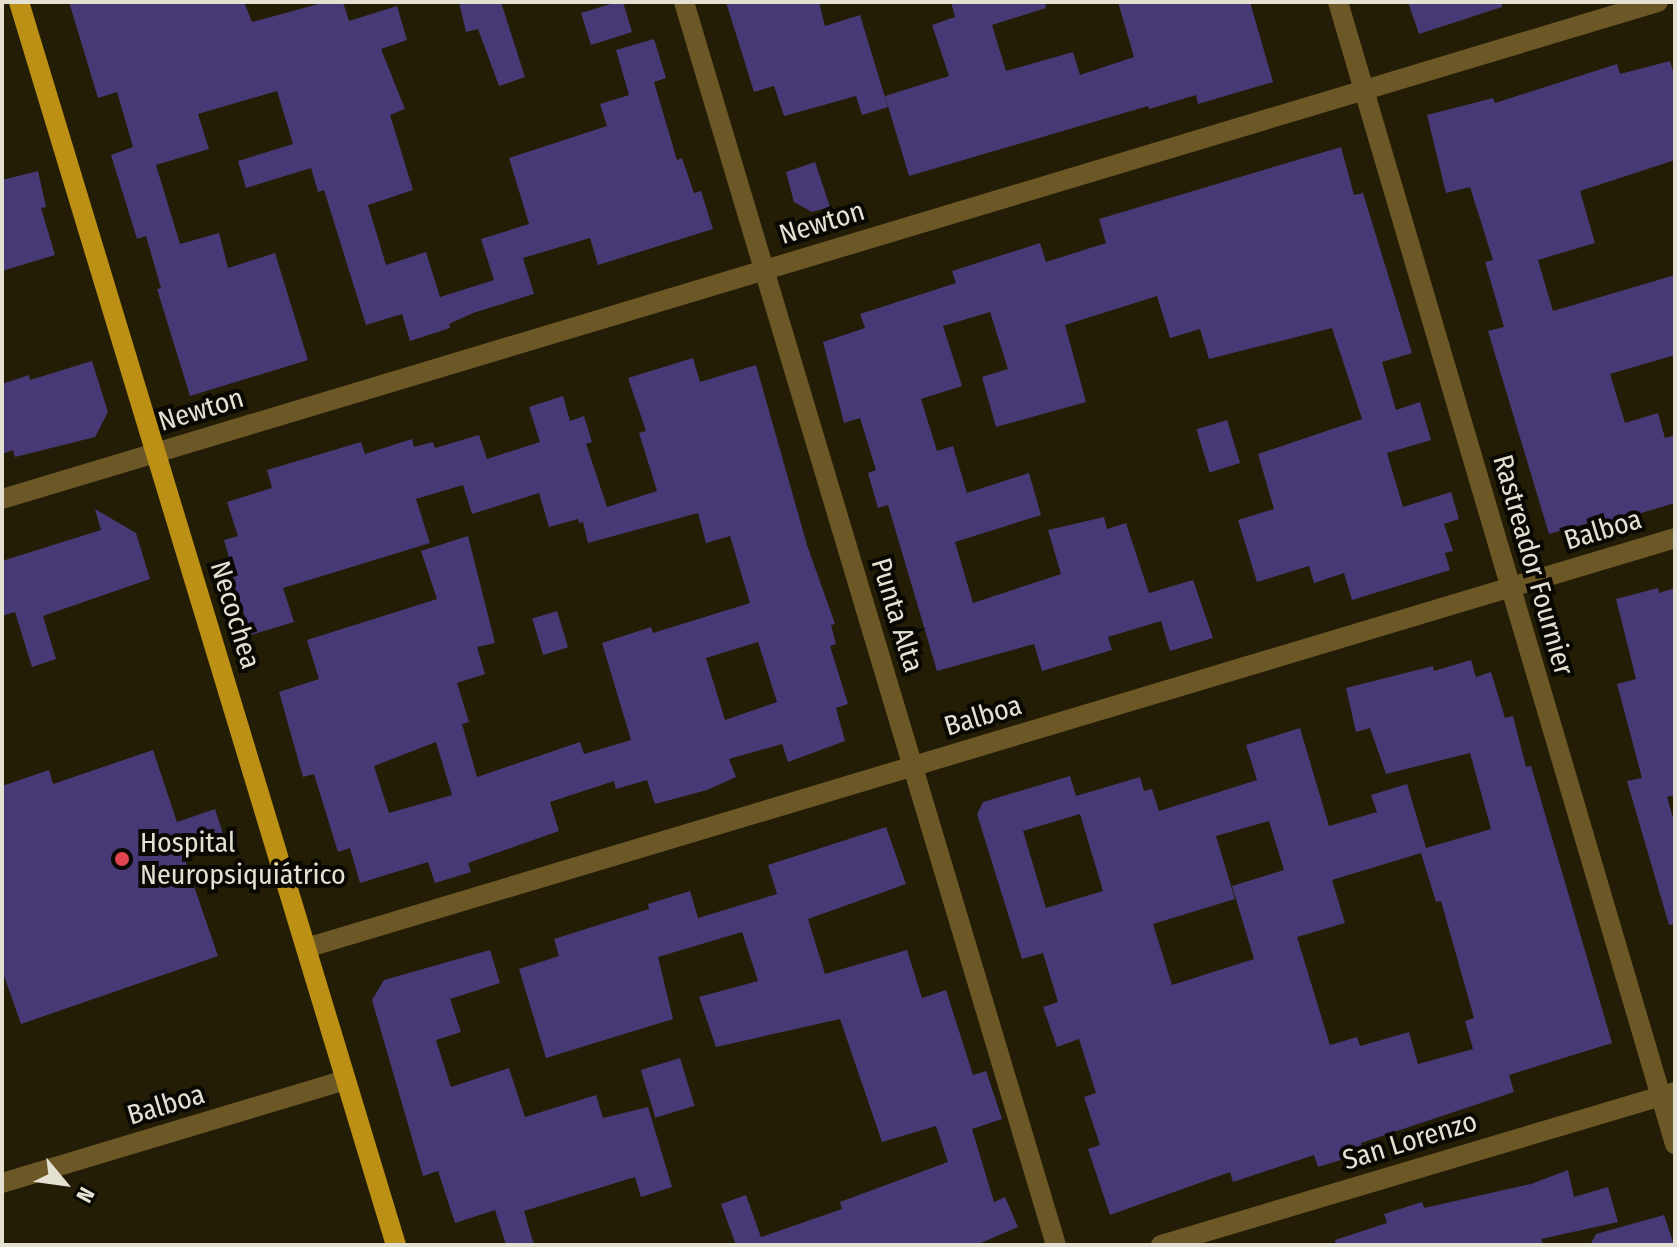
<!DOCTYPE html>
<html>
<head>
<meta charset="utf-8">
<style>
  body { margin:0 }
  #map { position:relative; width:1677px; height:1247px; overflow:hidden; background:#231d06; font-family:"Fira Sans Condensed",sans-serif }
  div>[style] { position:absolute }
  .building>* { inset:0; background:#473975; transform-origin:0 0 }
  .minor>* { height:20px; margin:-10px; padding:0 10px; transform-origin:10px; border-radius:10px; background:#6c5727 }
  .major>* { height:20px; margin:-10px; padding:0 10px; transform-origin:10px; border-radius:10px; background:#bb9014 }
  .dots>* { width:22px; height:22px; translate:-50% -50%; box-sizing:border-box; border:4px solid #0a0802; border-radius:50% }
  span { translate:-50% -50%; white-space:nowrap; text-align:center; line-height:1.15; -webkit-text-stroke:8px #0a0802; paint-order:stroke }
  .street-label { font-size:28px; color:#e4e1d3 }
  .poi-label { font-size:28px; color:#e4e1d3 }
  .left { translate:0 -50%; text-align:left }
  .frame { position:absolute; inset:0; border:4px solid #e4e1d3; pointer-events:none }
  .north { position:absolute; left:24px; top:1143px; width:80px; height:80px; -webkit-text-stroke:6px #0a0802; paint-order:stroke; rotate:119deg; font-size:22px; font-weight:700; line-height:32px; text-align:center; color:#e4e1d3 }
  .north::after { content:''; display:block; margin:auto; width:28px; height:36px; background:#e4e1d3; clip-path:polygon(50% 0,100% 100%,50% 72%,0 100%) }
</style>
</head>
<body>
<div id="map">
  <div class="building">
    <i style="clip-path:polygon(69px 2px,244px 2px,252px 22px,326px 2px,343px 2px,349px 21px,397px 6px,407px 40px,381px 49px,405px 109px,390px 115px,413px 190px,368px 205px,386px 265px,426px 252px,440px 297px,494px 280px,481px 239px,529px 224px,509px 158px,607px 126px,600px 104px,629px 95px,616px 50px,654px 39px,666px 78px,654px 82px,677px 160px,682px 158px,694px 193px,701px 191px,713px 229px,598px 265px,590px 238px,523px 258px,534px 294px,473px 313px,449px 324px,450px 328px,410px 341px,402px 314px,366px 325px,324px 190px,318px 192px,311px 168px,246px 188px,238px 161px,293px 144px,277px 91px,198px 114px,209px 149px,156px 165px,180px 244px,219px 233px,228px 268px,275px 253px,308px 360px,190px 396px,157px 289px,161px 288px,146px 236px,137px 239px,111px 155px,133px 147px,117px 92px,98px 98px)"></i>
    <i style="clip-path:polygon(459px 2px,501px 2px,525px 77px,499px 86px,478px 29px,466px 32px)"></i>
    <i style="clip-path:polygon(617px 2px,623px 2px,632px 32px,591px 45px,581px 13px)"></i>
    <i style="clip-path:polygon(726px 2px,819px 2px,825px 26px,860px 15px,888px 107px,862px 115px,856px 96px,784px 116px,774px 86px,754px 92px)"></i>
    <i style="clip-path:polygon(951px 2px,1045px 2px,1046px 8px,992px 25px,1006px 71px,1073px 52px,1080px 75px,1134px 57px,1118px 2px,1250px 2px,1273px 82px,1198px 104px,1196px 95px,1149px 109px,1148px 106px,909px 176px,885px 96px,949px 76px,932px 25px,955px 17px)"></i>
    <i style="clip-path:polygon(1408px 2px,1502px 2px,1502px 7px,1419px 34px)"></i>
    <i style="clip-path:polygon(1670px 61px,1675px 78px,1675px 160px,1580px 191px,1595px 243px,1538px 260px,1553px 311px,1675px 275px,1675px 355px,1610px 374px,1625px 423px,1658px 413px,1665px 438px,1675px 435px,1675px 503px,1604px 524px,1603px 519px,1549px 534px,1488px 331px,1504px 327px,1485px 262px,1493px 260px,1470px 187px,1446px 193px,1427px 115px,1493px 98px,1495px 103px,1617px 64px,1620px 74px)"></i>
    <i style="clip-path:polygon(1341px 147px,1354px 195px,1363px 193px,1412px 353px,1382px 362px,1396px 410px,1420px 402px,1431px 440px,1387px 453px,1403px 507px,1451px 492px,1459px 519px,1444px 524px,1453px 551px,1445px 553px,1450px 570px,1352px 600px,1344px 573px,1314px 583px,1309px 566px,1257px 582px,1238px 520px,1274px 509px,1258px 454px,1362px 419px,1332px 328px,1209px 359px,1200px 329px,1170px 338px,1157px 296px,1065px 325px,1086px 402px,996px 427px,982px 377px,1008px 369px,990px 312px,943px 326px,962px 386px,921px 399px,937px 451px,953px 446px,967px 493px,1029px 473px,1041px 515px,955px 542px,973px 603px,1061px 574px,1048px 530px,1104px 517px,1107px 529px,1126px 523px,1149px 593px,1193px 580px,1213px 638px,1170px 651px,1161px 621px,1108px 637px,1112px 650px,1042px 671px,1034px 644px,937px 671px,888px 505px,878px 508px,868px 473px,876px 470px,860px 418px,844px 423px,823px 342px,865px 328px,860px 314px,956px 283px,952px 271px,1040px 243px,1046px 262px,1106px 243px,1099px 219px)"></i>
    <i style="clip-path:polygon(815px 162px,830px 207px,812px 212px,794px 202px,786px 172px)"></i>
    <i style="clip-path:polygon(38px 171px,46px 207px,41px 208px,55px 255px,2px 271px,2px 180px)"></i>
    <i style="clip-path:polygon(evenodd,693px 358px,700px 382px,756px 365px,807px 545px,835px 624px,831px 625px,836px 644px,830px 646px,848px 704px,836px 708px,845px 741px,788px 762px,782px 744px,729px 759px,736px 777px,707px 790px,655px 804px,647px 780px,616px 789px,614px 781px,550px 802px,559px 831px,468px 863px,471px 872px,435px 883px,428px 862px,360px 883px,350px 848px,338px 852px,314px 774px,303px 777px,279px 692px,319px 679px,307px 640px,437px 599px,421px 551px,468px 536px,495px 643px,477px 647px,485px 674px,457px 683px,469px 722px,462px 724px,477px 777px,580px 742px,584px 754px,631px 740px,602px 643px,651px 627px,653px 633px,750px 603px,730px 536px,706px 543px,698px 513px,588px 543px,583px 522px,579px 523px,578px 519px,549px 527px,539px 493px,472px 514px,463px 485px,416px 499px,430px 543px,283px 588px,294px 622px,251px 635px,227px 565px,231px 564px,224px 540px,238px 536px,227px 502px,272px 488px,267px 470px,361px 442px,365px 454px,412px 439px,414px 447px,433px 442px,435px 448px,479px 435px,487px 459px,540px 442px,529px 407px,563px 396px,570px 421px,584px 416px,592px 442px,586px 444px,607px 507px,657px 491px,639px 433px,646px 431px,628px 378px,693px 358px,758px 642px,777px 702px,725px 720px,706px 658px,758px 642px,693px 358px,436px 742px,452px 795px,389px 813px,374px 766px,436px 742px)"></i>
    <i style="clip-path:polygon(92px 361px,108px 412px,95px 437px,15px 457px,13px 450px,2px 454px,2px 384px,29px 375px,30px 380px)"></i>
    <i style="left:1227px;top:420px;width:45px;height:32px;rotate:73deg"></i>
    <i style="clip-path:polygon(95px 509px,136px 533px,150px 579px,43px 616px,56px 659px,32px 667px,15px 612px,2px 616px,2px 561px,101px 530px)"></i>
    <i style="clip-path:polygon(1658px 588px,1659px 593px,1675px 588px,1675px 795px,1667px 797px,1675px 825px,1675px 924px,1669px 925px,1627px 781px,1642px 778px,1617px 684px,1636px 679px,1616px 599px)"></i>
    <i style="left:557px;top:611px;width:38px;height:26px;rotate:73deg"></i>
    <i style="clip-path:polygon(evenodd,1471px 660px,1476px 677px,1491px 672px,1505px 718px,1513px 716px,1526px 767px,1531px 766px,1612px 1043px,1509px 1075px,1514px 1092px,1361px 1143px,1364px 1153px,1318px 1167px,1314px 1155px,1233px 1182px,1230px 1172px,1110px 1215px,1088px 1149px,1100px 1145px,1084px 1097px,1096px 1093px,1079px 1039px,1057px 1047px,1043px 1007px,1058px 1002px,1043px 953px,1022px 959px,977px 814px,983px 802px,1070px 776px,1076px 796px,1140px 777px,1144px 791px,1152px 789px,1159px 811px,1257px 780px,1246px 745px,1300px 728px,1329px 826px,1377px 812px,1371px 795px,1407px 784px,1426px 848px,1491px 829px,1470px 753px,1386px 774px,1370px 728px,1356px 732px,1346px 688px,1433px 666px,1434px 671px,1471px 660px,1080px 814px,1103px 891px,1046px 908px,1023px 831px,1080px 814px,1471px 660px,1269px 821px,1284px 870px,1232px 886px,1254px 959px,1172px 985px,1153px 924px,1235px 899px,1216px 836px,1269px 821px,1471px 660px,1421px 853px,1436px 902px,1441px 901px,1474px 1018px,1465px 1021px,1473px 1049px,1418px 1064px,1409px 1032px,1360px 1046px,1357px 1037px,1330px 1045px,1297px 937px,1345px 923px,1332px 880px,1421px 853px)"></i>
    <i style="clip-path:polygon(153px 750px,177px 822px,215px 809px,226px 843px,184px 857px,218px 956px,21px 1024px,2px 970px,2px 786px,49px 770px,53px 784px)"></i>
    <i style="clip-path:polygon(886px 827px,906px 884px,808px 919px,825px 974px,907px 950px,922px 998px,946px 990px,973px 1075px,986px 1071px,1002px 1119px,972px 1129px,994px 1202px,1005px 1197px,1018px 1227px,976px 1245px,736px 1245px,721px 1204px,746px 1195px,761px 1237px,842px 1209px,840px 1202px,948px 1162px,936px 1126px,882px 1142px,840px 1019px,716px 1047px,699px 997px,758px 981px,742px 932px,658px 957px,673px 1019px,546px 1058px,519px 969px,559px 956px,554px 939px,649px 909px,648px 904px,690px 891px,698px 918px,777px 894px,768px 865px)"></i>
    <i style="clip-path:polygon(490px 950px,500px 983px,450px 999px,461px 1032px,436px 1040px,451px 1087px,509px 1068px,525px 1117px,596px 1095px,603px 1118px,648px 1107px,672px 1187px,641px 1197px,635px 1177px,524px 1211px,534px 1245px,506px 1245px,495px 1210px,455px 1223px,438px 1171px,423px 1176px,372px 1000px,384px 980px)"></i>
    <i style="left:680px;top:1058px;width:50px;height:41px;rotate:73deg"></i>
    <i style="clip-path:polygon(1568px 1170px,1574px 1197px,1608px 1187px,1618px 1222px,1541px 1239px,1543px 1245px,1336px 1245px,1335px 1240px,1387px 1223px,1384px 1214px,1422px 1202px,1424px 1208px,1531px 1184px)"></i>
    <i style="clip-path:polygon(1664px 1215px,1674px 1245px,1590px 1245px,1596px 1234px)"></i>
  </div>
  <div class="minor">
    <i style="left:684px;top:2px;width:1297px;rotate:73.34deg"></i>
    <i style="left:1338px;top:2px;width:1191px;rotate:73.56deg"></i>
    <i style="left:2px;top:499px;width:1729px;rotate:-16.71deg"></i>
    <i style="left:306px;top:948px;width:1429px;rotate:-16.67deg"></i>
    <i style="left:2px;top:1183px;width:359px;rotate:-16.7deg"></i>
    <i style="left:1161px;top:1245px;width:536px;rotate:-16.58deg"></i>
  </div>
  <div class="major">
    <i style="left:19px;top:2px;width:1299px;rotate:73.13deg"></i>
  </div>
  <div class="dots">
    <i style="left:122px;top:859px;background:#e0444e"></i>
  </div>
  <div class="street-label">
    <span style="left:822px;top:223px;rotate:-17deg">Newton</span>
    <span style="left:201px;top:410px;rotate:-17deg">Newton</span>
    <span style="left:1603px;top:530px;rotate:-17deg">Balboa</span>
    <span style="left:1533px;top:565px;rotate:74deg">Rastreador Fournier</span>
    <span style="left:235px;top:615px;rotate:73deg">Necochea</span>
    <span style="left:897px;top:615px;rotate:73deg">Punta Alta</span>
    <span style="left:983px;top:716px;rotate:-17deg">Balboa</span>
    <span style="left:166px;top:1105px;rotate:-17deg">Balboa</span>
    <span style="left:1410px;top:1141px;rotate:-17deg">San Lorenzo</span>
  </div>
  <div class="poi-label">
    <span class="left" style="left:140px;top:859px">Hospital<br>Neuropsiquiátrico</span>
  </div>
  <div class="frame"></div>
  <div class="north">N</div>
</div>
</body>
</html>
